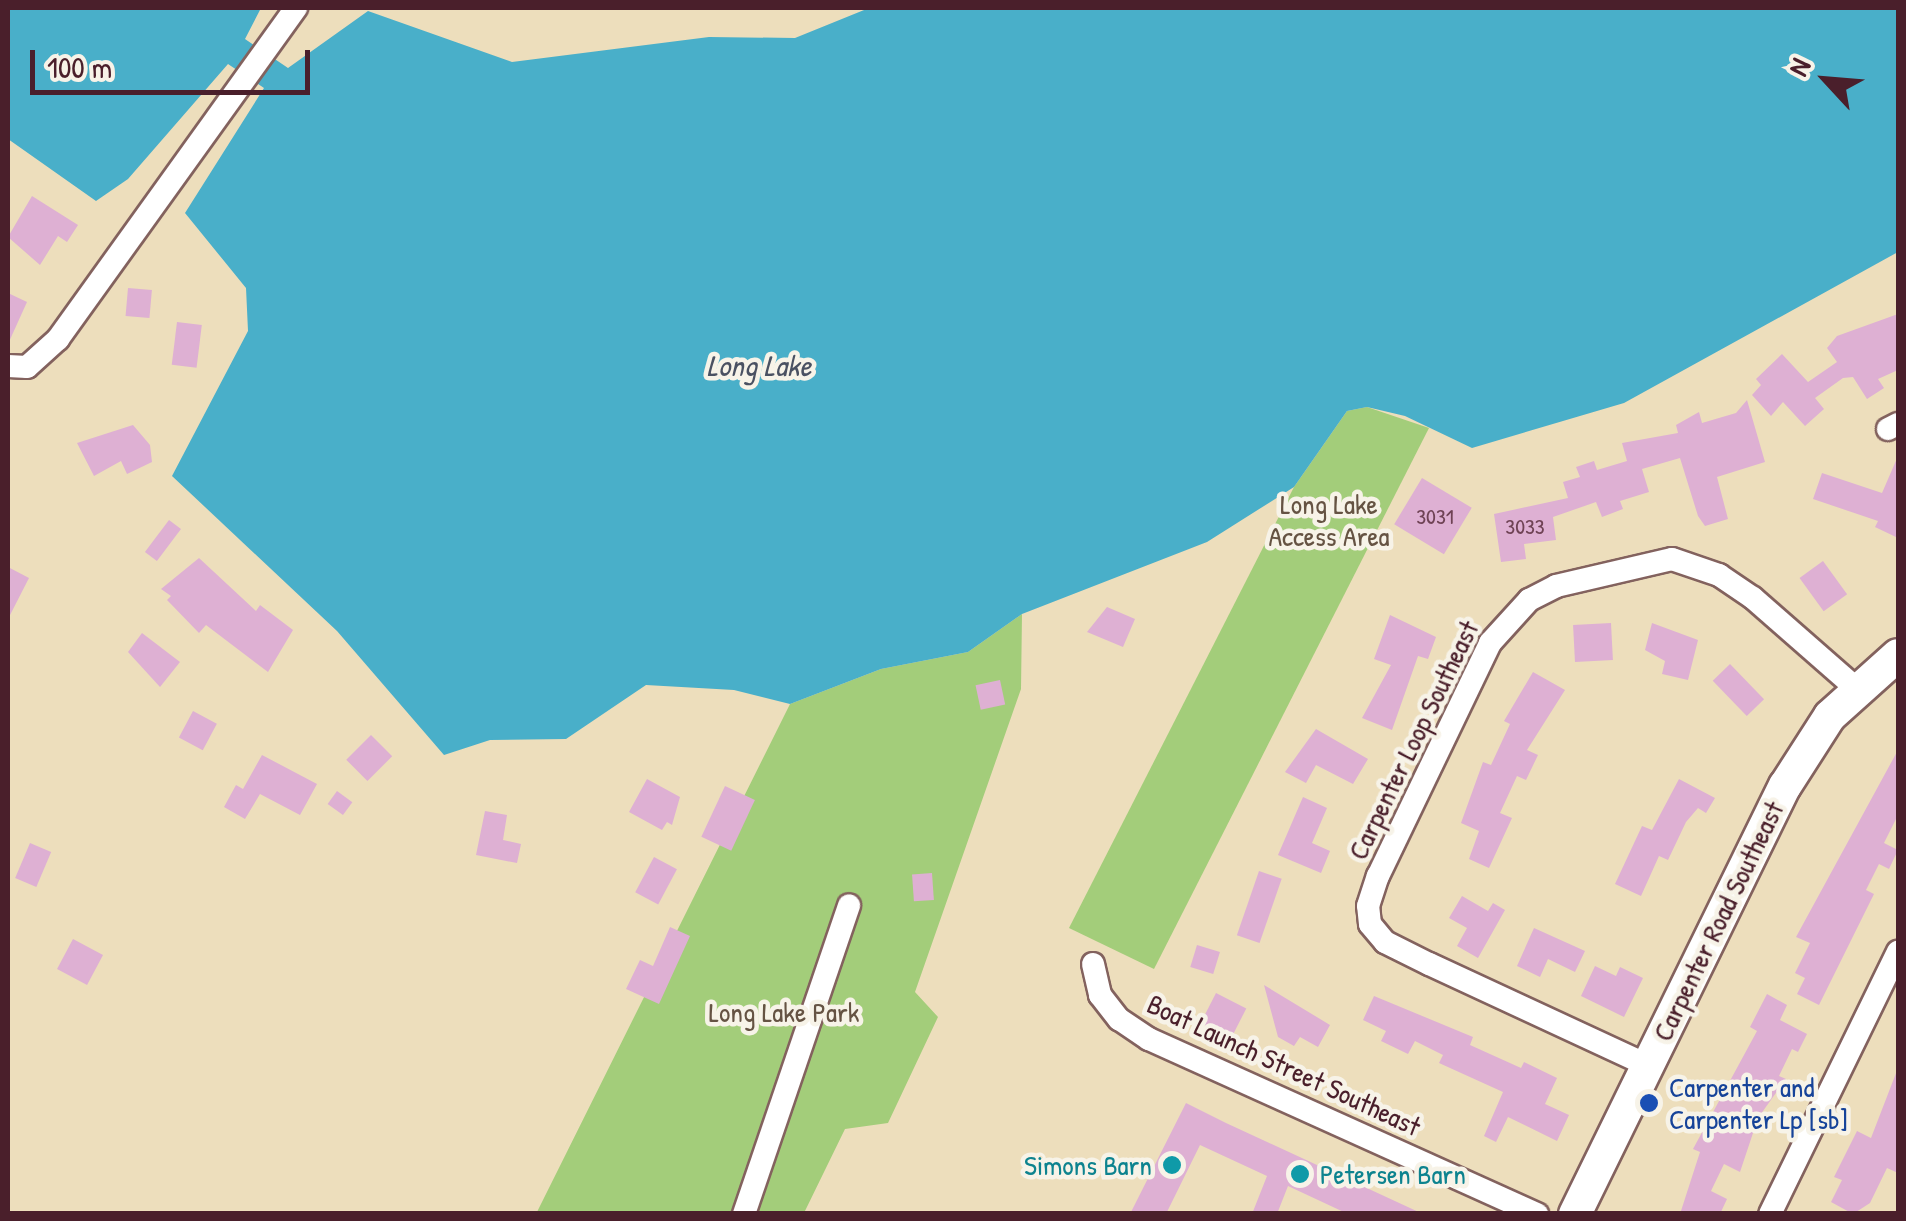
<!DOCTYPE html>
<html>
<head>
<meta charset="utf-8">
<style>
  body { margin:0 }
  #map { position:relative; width:1906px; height:1221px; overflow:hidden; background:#eddebc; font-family:"Patrick Hand",sans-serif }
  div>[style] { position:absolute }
  .green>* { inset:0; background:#a3cd7a }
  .water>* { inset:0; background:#49afc9 }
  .building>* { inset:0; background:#deb0d3; transform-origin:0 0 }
  .roads { filter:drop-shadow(2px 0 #83625e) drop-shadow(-2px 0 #83625e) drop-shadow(0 2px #83625e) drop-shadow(0 -2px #83625e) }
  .street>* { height:22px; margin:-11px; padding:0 11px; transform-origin:11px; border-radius:11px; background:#fff }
  .secondary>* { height:32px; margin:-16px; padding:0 16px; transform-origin:16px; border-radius:16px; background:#fff }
  .dots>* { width:28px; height:28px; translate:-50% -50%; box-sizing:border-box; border:5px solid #f7f3e8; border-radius:50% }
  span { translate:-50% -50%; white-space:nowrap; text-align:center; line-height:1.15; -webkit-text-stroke:9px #f7f3e8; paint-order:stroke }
  .number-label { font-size:22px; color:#6f4355 }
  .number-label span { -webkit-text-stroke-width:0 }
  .park-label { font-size:28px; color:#655343 }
  .street-label { font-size:28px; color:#4a1f2b }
  .transit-label { font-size:28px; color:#164399 }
  .left { translate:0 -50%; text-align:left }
  .culture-label { font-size:28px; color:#0d838f }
  .right { translate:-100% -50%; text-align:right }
  .water-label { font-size:30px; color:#4a5162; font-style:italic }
  .frame { position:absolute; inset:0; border:10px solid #4a1f2b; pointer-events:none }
  .north { position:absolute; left:1776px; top:30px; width:100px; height:100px; -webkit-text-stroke:8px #f7f3e8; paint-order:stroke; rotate:296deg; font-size:28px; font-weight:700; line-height:40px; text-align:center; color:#4a1f2b }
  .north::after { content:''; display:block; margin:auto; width:35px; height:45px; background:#4a1f2b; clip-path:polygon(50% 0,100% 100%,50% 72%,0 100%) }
  .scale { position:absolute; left:30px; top:50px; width:280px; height:45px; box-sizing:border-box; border:5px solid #4a1f2b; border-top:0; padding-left:12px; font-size:30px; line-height:35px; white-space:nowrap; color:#4a1f2b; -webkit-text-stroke:8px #f7f3e8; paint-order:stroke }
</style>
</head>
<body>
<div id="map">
  <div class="green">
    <i style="clip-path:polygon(1367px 407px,1429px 428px,1154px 969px,1069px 928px,1294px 487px,1347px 411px)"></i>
    <i style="clip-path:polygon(1022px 614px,1021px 689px,915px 992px,938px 1017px,888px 1123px,845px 1129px,804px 1213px,536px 1214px,790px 704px,881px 669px,968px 652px)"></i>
  </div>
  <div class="water">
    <i style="clip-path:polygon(8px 8px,261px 8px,245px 39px,288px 68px,368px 11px,512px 62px,709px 37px,795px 38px,869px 8px,1898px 8px,1898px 252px,1624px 403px,1472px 448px,1405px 416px,1367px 407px,1347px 411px,1294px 487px,1207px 542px,1022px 614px,968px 652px,881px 669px,790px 704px,734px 690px,646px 685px,566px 739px,490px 740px,444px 755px,337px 631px,172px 476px,248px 331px,246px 288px,185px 213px,264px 88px,228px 64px,128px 179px,96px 201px,8px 139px)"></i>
  </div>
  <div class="building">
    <i style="clip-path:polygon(32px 196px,78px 225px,67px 242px,58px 236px,40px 265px,8px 237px)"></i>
    <i style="left:128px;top:288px;width:24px;height:28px;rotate:5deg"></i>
    <i style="clip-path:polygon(8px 293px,27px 302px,8px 344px)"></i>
    <i style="clip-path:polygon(1898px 314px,1898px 370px,1878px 379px,1884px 388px,1867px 399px,1853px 377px,1843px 378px,1815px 398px,1824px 409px,1805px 426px,1783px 402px,1771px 416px,1752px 395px,1761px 385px,1756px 379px,1782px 354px,1808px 382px,1837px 362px,1827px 348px,1837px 336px)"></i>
    <i style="left:177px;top:322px;width:25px;height:43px;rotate:7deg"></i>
    <i style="clip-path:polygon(1747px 400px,1765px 462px,1717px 477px,1728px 519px,1705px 526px,1698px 516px,1680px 458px,1642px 469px,1649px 492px,1620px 501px,1623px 509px,1602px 517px,1596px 502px,1553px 517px,1556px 540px,1524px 544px,1526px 559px,1501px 562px,1494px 514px,1568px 498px,1563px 482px,1580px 477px,1576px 467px,1594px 461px,1597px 470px,1627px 461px,1622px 443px,1678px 433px,1676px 425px,1699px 412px,1702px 423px,1736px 413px)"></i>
    <i style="clip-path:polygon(133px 425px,150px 445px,152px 462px,127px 474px,121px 461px,94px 476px,77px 443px)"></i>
    <i style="clip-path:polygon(1898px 456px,1898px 538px,1875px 527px,1878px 521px,1813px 499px,1822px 473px,1882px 493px)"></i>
    <i style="left:1422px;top:478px;width:58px;height:54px;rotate:31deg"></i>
    <i style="left:169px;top:520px;width:15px;height:40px;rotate:37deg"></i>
    <i style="clip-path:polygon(199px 558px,256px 611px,260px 605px,293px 630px,268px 672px,206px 625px,199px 633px,167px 600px,171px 596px,161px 589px)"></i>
    <i style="left:1823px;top:561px;width:41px;height:29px;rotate:54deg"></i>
    <i style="clip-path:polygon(8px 567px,29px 578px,8px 619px)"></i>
    <i style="clip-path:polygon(1107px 607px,1135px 619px,1123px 647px,1087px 632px)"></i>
    <i style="clip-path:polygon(1390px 615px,1436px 637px,1428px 659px,1418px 656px,1392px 730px,1362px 718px,1391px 665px,1374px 659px)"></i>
    <i style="left:1611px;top:623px;width:37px;height:38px;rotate:87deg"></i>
    <i style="clip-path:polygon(1652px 623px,1698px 640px,1688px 680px,1662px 674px,1665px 661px,1645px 650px)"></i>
    <i style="clip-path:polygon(142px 633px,180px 662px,160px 687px,128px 652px)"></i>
    <i style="left:1730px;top:664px;width:49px;height:24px;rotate:46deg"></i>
    <i style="clip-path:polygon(1533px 672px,1565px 690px,1527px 750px,1538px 755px,1526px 780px,1517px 776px,1500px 813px,1512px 818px,1489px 868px,1469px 859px,1479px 831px,1461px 823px,1483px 762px,1491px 765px,1510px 724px,1504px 721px)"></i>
    <i style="left:1000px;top:680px;width:25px;height:25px;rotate:78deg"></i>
    <i style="left:193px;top:711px;width:27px;height:30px;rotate:28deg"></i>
    <i style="clip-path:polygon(1316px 729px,1368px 759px,1353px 784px,1316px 765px,1306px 783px,1285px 772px)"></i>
    <i style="left:371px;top:735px;width:30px;height:35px;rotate:45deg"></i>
    <i style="clip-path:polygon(1898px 750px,1898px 815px,1884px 843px,1898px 850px,1889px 869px,1879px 864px,1866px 890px,1874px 894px,1819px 1005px,1797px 994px,1805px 978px,1795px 973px,1810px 943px,1796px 937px)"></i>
    <i style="clip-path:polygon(262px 755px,317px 784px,300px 815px,260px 794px,245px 819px,224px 807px,236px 785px,243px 789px)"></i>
    <i style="clip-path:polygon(647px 779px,680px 797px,672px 825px,667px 822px,662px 830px,629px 812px)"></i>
    <i style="clip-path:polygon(1679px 779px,1715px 798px,1706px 813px,1698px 808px,1686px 822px,1668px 860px,1659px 856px,1641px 896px,1615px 884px,1642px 826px,1652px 830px)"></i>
    <i style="left:725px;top:786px;width:33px;height:56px;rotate:25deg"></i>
    <i style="left:337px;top:791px;width:19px;height:16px;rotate:36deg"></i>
    <i style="clip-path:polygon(1303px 797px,1327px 808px,1312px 843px,1330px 851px,1321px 873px,1278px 855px)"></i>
    <i style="clip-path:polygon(485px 811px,507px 815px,503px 840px,521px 844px,517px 863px,476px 855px)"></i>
    <i style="left:30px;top:843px;width:23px;height:38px;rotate:23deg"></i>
    <i style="left:654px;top:857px;width:26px;height:40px;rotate:28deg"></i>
    <i style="left:1259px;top:871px;width:24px;height:68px;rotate:19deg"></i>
    <i style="left:932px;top:873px;width:27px;height:20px;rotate:86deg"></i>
    <i style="clip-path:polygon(1462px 896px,1488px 911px,1493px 903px,1505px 910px,1478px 958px,1457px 946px,1467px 928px,1449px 918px)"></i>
    <i style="clip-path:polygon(670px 927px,690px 936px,659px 1004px,626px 989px,640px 960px,653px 966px)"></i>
    <i style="clip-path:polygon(1534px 928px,1585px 951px,1575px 972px,1548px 959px,1540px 977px,1517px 966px)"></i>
    <i style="left:73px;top:939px;width:34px;height:34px;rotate:28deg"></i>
    <i style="left:1197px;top:945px;width:24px;height:23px;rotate:17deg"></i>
    <i style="clip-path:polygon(1595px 966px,1616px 976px,1620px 967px,1643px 978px,1624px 1017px,1581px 996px)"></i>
    <i style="clip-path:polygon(1264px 985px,1330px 1025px,1318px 1047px,1300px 1037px,1294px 1046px,1278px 1037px)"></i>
    <i style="left:1216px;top:993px;width:34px;height:34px;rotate:27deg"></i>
    <i style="clip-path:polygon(1767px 994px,1787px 1005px,1780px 1020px,1807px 1034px,1798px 1052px,1792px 1049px,1779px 1076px,1786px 1079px,1758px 1118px,1740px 1172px,1724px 1164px,1711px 1191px,1727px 1199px,1720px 1214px,1680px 1214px,1700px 1152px,1693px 1149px,1757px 1031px,1750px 1027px)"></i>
    <i style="clip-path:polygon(1374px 996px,1473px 1037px,1470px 1045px,1521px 1068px,1524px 1062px,1557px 1078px,1545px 1104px,1569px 1115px,1557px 1141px,1508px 1117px,1496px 1142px,1484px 1136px,1503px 1092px,1439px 1063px,1443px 1055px,1415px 1041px,1408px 1054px,1381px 1041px,1386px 1031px,1363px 1020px)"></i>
    <i style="clip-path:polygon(1898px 1068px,1898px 1173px,1887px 1168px,1870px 1203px,1853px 1214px,1831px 1202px,1842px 1180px,1834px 1177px,1857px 1131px,1871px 1138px)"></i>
    <i style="clip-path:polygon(1186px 1103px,1226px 1123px,1423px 1214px,1348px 1214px,1288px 1186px,1277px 1214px,1252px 1214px,1267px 1176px,1200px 1145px,1166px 1214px,1130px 1214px)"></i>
  </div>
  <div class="roads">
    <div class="street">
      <i style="left:8px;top:366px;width:19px;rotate:3deg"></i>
      <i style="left:27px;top:367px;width:42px;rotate:-42.1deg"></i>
      <i style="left:58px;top:339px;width:408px;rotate:-54.3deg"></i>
      <i style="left:1888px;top:429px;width:11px;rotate:-27deg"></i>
      <i style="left:1093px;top:964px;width:32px;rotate:77deg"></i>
      <i style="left:1100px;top:995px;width:31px;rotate:52deg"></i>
      <i style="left:1119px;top:1019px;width:36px;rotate:34deg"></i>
      <i style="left:1149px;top:1039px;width:426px;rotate:24.3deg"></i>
      <i style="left:1647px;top:1065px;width:240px;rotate:-155.1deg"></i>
      <i style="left:1429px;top:964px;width:49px;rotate:-153.4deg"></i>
      <i style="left:1385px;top:942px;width:23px;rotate:-130deg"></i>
      <i style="left:1370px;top:924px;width:18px;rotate:-96deg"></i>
      <i style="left:1368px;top:906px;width:32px;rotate:-72deg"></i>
      <i style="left:1378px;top:876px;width:259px;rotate:-64.3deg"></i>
      <i style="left:1490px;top:643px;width:58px;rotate:-47.8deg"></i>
      <i style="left:1529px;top:600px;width:30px;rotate:-27deg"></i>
      <i style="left:1556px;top:586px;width:119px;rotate:-13.1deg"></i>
      <i style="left:1672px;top:559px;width:50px;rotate:18.8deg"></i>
      <i style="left:1719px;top:575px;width:41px;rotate:34.1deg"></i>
      <i style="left:1753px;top:598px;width:140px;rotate:41.2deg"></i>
      <i style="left:744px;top:1214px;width:326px;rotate:-71.2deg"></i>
      <i style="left:1770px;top:1214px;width:292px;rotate:-64deg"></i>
    </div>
    <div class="secondary">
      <i style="left:1575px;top:1214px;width:477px;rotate:-63.9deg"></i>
      <i style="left:1785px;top:786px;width:83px;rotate:-57.3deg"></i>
      <i style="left:1830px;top:716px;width:91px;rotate:-41.9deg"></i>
    </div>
  </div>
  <div class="dots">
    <i style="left:1649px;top:1103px;background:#1a4fb4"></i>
    <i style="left:1172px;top:1165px;background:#0f9aa8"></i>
    <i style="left:1300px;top:1174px;background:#0f9aa8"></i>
  </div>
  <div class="number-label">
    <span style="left:1435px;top:517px">3031</span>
    <span style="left:1525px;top:527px">3033</span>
  </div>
  <div class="park-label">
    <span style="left:1329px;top:520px">Long Lake<br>Access Area</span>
    <span style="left:784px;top:1012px">Long Lake Park</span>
  </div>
  <div class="street-label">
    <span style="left:1413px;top:740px;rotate:-64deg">Carpenter Loop Southeast</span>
    <span style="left:1718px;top:921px;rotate:-64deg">Carpenter Road Southeast</span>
    <span style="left:1284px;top:1065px;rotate:25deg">Boat Launch Street Southeast</span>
  </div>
  <div class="transit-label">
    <span class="left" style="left:1669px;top:1103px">Carpenter and<br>Carpenter Lp [sb]</span>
  </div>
  <div class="culture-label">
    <span class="right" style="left:1152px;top:1165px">Simons Barn</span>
    <span class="left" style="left:1320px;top:1174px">Petersen Barn</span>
  </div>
  <div class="water-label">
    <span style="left:759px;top:365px">Long Lake</span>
  </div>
  <div class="frame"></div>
  <div class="north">N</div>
  <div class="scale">100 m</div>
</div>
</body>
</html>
